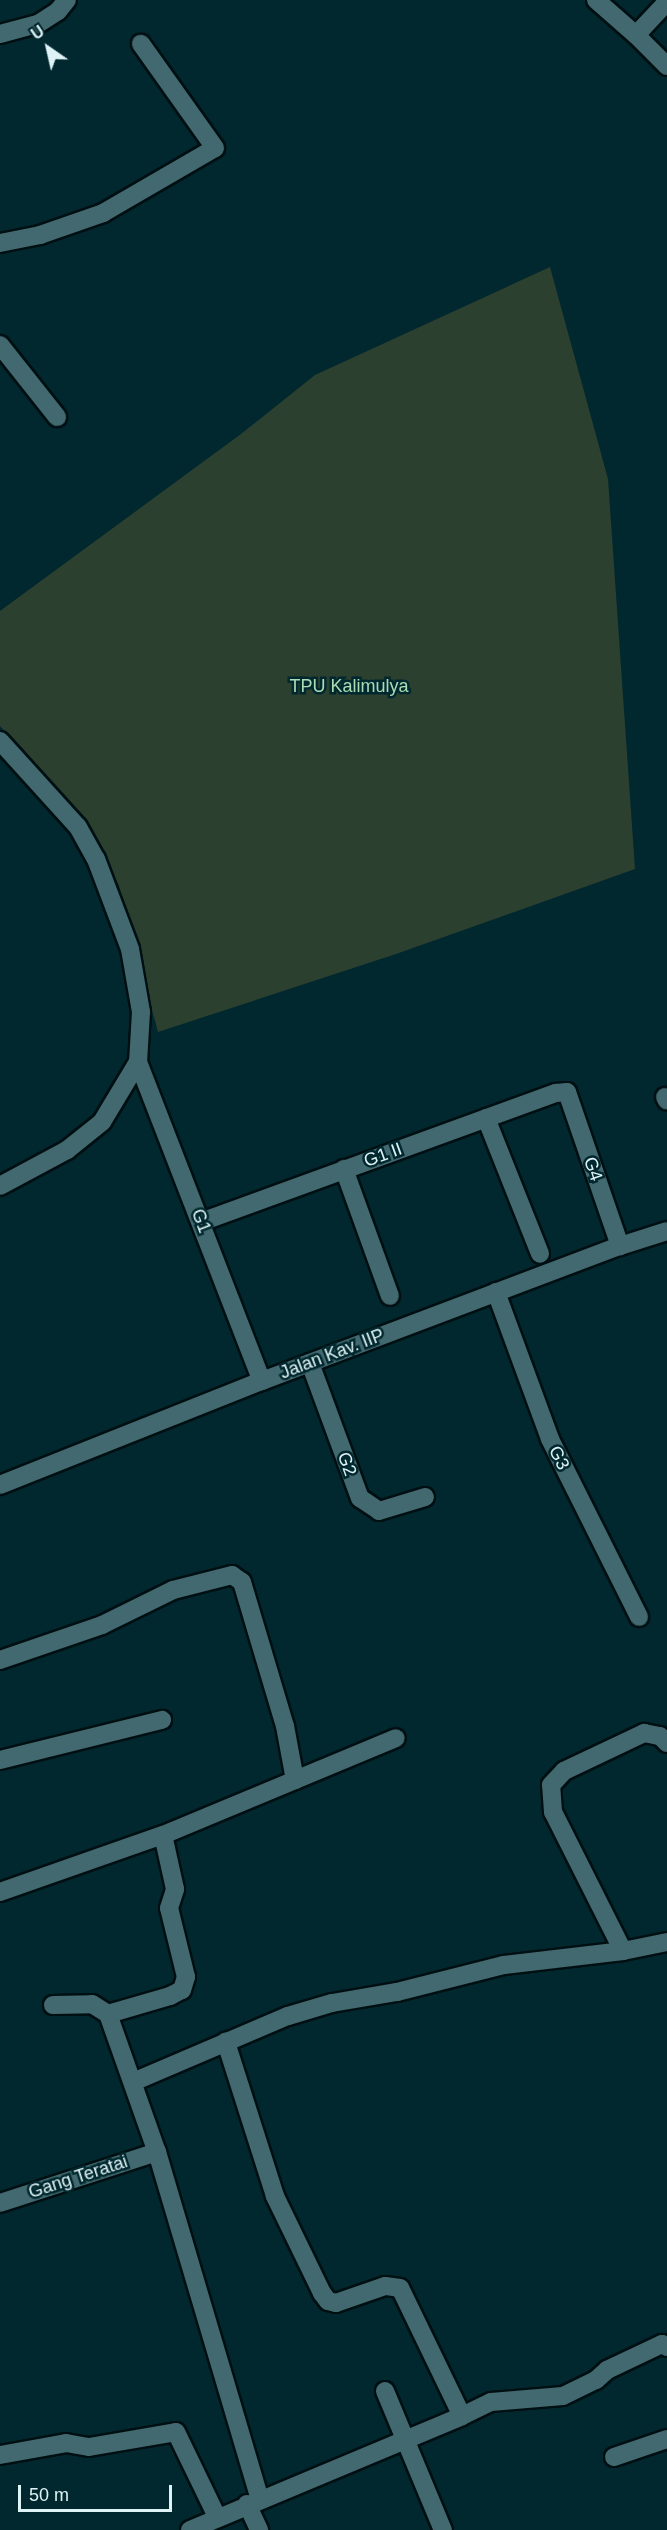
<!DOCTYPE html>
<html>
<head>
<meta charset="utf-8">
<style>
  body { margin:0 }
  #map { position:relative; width:667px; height:2530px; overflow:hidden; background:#00282e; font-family:Arial,sans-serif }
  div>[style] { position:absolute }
  .green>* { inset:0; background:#2c4030 }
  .roads { filter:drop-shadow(2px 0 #000f12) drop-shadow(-2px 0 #000f12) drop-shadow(0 2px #000f12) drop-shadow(0 -2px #000f12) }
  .minor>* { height:18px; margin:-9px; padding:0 9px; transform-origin:9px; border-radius:9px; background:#41696f }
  span { translate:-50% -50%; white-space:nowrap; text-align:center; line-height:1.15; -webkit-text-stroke:5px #00282e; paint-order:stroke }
  .park-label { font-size:18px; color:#aadcb3 }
  .street-label { font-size:18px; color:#def3f6 }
  .north { position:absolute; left:18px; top:18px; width:60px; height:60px; -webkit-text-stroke:4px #00282e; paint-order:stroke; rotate:326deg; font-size:16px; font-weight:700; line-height:24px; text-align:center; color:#def3f6 }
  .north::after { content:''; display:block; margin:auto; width:21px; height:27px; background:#def3f6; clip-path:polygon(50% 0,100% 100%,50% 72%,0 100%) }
  .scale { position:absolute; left:18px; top:2485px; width:154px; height:27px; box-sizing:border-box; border:3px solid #def3f6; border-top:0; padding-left:8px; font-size:18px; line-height:21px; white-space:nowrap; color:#def3f6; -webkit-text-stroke:4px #00282e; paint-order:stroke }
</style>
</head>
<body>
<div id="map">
  <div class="green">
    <i style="clip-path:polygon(550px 267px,608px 479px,635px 869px,396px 954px,158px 1032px,119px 886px,100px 848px,66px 798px,0 726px,0 611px,241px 434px,315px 375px)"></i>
  </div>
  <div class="roads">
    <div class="minor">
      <i style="left:596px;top:0;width:53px;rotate:41.2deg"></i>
      <i style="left:636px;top:35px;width:45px;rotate:-46.8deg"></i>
      <i style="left:0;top:34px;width:39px;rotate:-15deg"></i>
      <i style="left:38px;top:24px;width:24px;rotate:-33deg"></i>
      <i style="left:58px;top:11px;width:14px;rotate:-51deg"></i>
      <i style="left:636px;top:35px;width:44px;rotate:45deg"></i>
      <i style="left:0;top:243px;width:41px;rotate:-11.3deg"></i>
      <i style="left:40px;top:235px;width:67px;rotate:-19.2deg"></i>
      <i style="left:103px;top:213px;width:129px;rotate:-30.1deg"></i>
      <i style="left:215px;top:148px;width:128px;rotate:-125.4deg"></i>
      <i style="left:0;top:345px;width:92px;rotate:51.6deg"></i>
      <i style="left:0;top:741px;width:116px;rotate:47.8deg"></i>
      <i style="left:78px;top:827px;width:37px;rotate:61deg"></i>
      <i style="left:96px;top:859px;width:96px;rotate:69.3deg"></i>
      <i style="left:130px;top:949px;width:64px;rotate:80.1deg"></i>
      <i style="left:141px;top:1012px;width:50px;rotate:93.4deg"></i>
      <i style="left:138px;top:1062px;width:70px;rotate:121deg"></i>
      <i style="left:102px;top:1122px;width:45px;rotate:141.3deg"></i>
      <i style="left:67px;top:1150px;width:76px;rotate:151.8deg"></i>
      <i style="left:138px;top:1062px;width:342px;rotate:68.8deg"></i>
      <i style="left:665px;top:1097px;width:4px;rotate:63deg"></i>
      <i style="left:486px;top:1118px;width:146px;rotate:68.3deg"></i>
      <i style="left:344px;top:1169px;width:135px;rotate:70.1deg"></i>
      <i style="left:201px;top:1222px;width:378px;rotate:-20deg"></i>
      <i style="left:556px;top:1093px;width:11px;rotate:-5deg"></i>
      <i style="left:567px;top:1092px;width:163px;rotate:71deg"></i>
      <i style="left:496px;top:1292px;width:157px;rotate:69.8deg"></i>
      <i style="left:550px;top:1439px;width:199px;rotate:63.4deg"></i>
      <i style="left:310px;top:1363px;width:144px;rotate:69.7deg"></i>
      <i style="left:360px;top:1498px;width:23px;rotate:34deg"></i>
      <i style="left:379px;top:1511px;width:48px;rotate:-16.9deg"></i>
      <i style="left:0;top:1485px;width:282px;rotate:-21.7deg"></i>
      <i style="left:262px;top:1381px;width:383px;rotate:-20.7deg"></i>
      <i style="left:620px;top:1246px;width:49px;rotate:-17.7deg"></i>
      <i style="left:0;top:1660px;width:108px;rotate:-18.9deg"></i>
      <i style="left:102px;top:1625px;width:79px;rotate:-26.2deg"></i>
      <i style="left:173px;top:1590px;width:61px;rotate:-14.3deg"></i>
      <i style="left:232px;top:1575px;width:12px;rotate:35deg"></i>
      <i style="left:242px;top:1582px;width:150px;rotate:73.4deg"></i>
      <i style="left:285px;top:1726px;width:55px;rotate:79.5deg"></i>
      <i style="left:0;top:1760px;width:167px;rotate:-13.9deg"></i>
      <i style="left:0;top:1892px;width:173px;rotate:-19.3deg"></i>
      <i style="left:163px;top:1835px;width:252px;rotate:-22.6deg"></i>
      <i style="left:623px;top:1951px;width:156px;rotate:-116.7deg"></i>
      <i style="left:553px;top:1812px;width:27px;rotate:-94deg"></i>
      <i style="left:551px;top:1785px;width:19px;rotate:-47deg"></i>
      <i style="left:564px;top:1771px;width:89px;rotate:-25.4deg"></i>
      <i style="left:644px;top:1733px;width:16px;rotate:11deg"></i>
      <i style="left:660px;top:1736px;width:10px;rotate:45deg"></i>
      <i style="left:53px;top:2005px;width:39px;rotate:-1deg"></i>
      <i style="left:92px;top:2004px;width:19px;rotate:32deg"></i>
      <i style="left:108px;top:2014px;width:146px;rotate:70.5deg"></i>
      <i style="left:157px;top:2152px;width:362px;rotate:73.5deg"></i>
      <i style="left:108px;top:2014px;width:65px;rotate:-16.2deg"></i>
      <i style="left:170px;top:1996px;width:13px;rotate:-27deg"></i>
      <i style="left:182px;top:1990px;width:14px;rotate:-73deg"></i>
      <i style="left:186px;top:1977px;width:71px;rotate:-103.8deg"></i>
      <i style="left:169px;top:1908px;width:20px;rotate:-72deg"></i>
      <i style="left:175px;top:1889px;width:55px;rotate:-102.5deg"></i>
      <i style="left:133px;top:2082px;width:168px;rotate:-23.1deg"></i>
      <i style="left:288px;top:2016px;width:46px;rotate:-16.5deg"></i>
      <i style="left:332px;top:2003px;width:66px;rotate:-9.6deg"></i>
      <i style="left:397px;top:1992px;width:110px;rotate:-14.2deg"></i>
      <i style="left:504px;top:1965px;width:120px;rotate:-6.7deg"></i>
      <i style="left:623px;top:1951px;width:45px;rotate:-11.6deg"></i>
      <i style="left:0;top:2203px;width:165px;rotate:-18deg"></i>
      <i style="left:385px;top:2391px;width:151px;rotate:67.4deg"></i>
      <i style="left:462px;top:2416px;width:32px;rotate:-26deg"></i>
      <i style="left:491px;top:2402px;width:72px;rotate:-4.8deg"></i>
      <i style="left:563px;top:2396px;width:37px;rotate:-26deg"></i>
      <i style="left:596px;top:2380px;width:15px;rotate:-42deg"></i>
      <i style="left:607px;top:2370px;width:61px;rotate:-25.3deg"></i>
      <i style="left:662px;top:2344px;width:6px;rotate:31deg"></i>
      <i style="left:0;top:2455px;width:67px;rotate:-10.3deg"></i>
      <i style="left:66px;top:2443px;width:23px;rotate:10deg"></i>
      <i style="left:89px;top:2447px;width:88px;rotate:-9.8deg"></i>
      <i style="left:176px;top:2432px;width:94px;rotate:64.2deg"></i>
      <i style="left:614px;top:2457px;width:56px;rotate:-18.8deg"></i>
      <i style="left:247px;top:2504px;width:29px;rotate:65deg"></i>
      <i style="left:190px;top:2530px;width:295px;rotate:-22.7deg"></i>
      <i style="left:462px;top:2416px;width:142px;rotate:-115.8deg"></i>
      <i style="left:400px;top:2288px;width:15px;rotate:-172deg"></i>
      <i style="left:385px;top:2286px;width:52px;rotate:160.9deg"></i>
      <i style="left:336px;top:2303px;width:8px;rotate:-166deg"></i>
      <i style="left:328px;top:2301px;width:10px;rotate:-127deg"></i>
      <i style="left:322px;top:2293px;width:108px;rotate:-115.9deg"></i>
      <i style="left:275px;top:2196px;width:162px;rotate:-107.7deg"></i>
    </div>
  </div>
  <div class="park-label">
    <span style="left:349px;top:686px">TPU Kalimulya</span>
  </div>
  <div class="street-label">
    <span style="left:383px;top:1155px;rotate:-20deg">G1 II</span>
    <span style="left:593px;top:1169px;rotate:71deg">G4</span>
    <span style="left:201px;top:1221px;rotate:69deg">G1</span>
    <span style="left:332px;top:1354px;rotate:-21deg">Jalan Kav. IIP</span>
    <span style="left:559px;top:1458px;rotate:63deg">G3</span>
    <span style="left:347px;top:1464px;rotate:70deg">G2</span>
    <span style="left:78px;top:2177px;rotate:-18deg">Gang Teratai</span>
  </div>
  <div class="north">U</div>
  <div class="scale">50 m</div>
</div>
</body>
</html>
